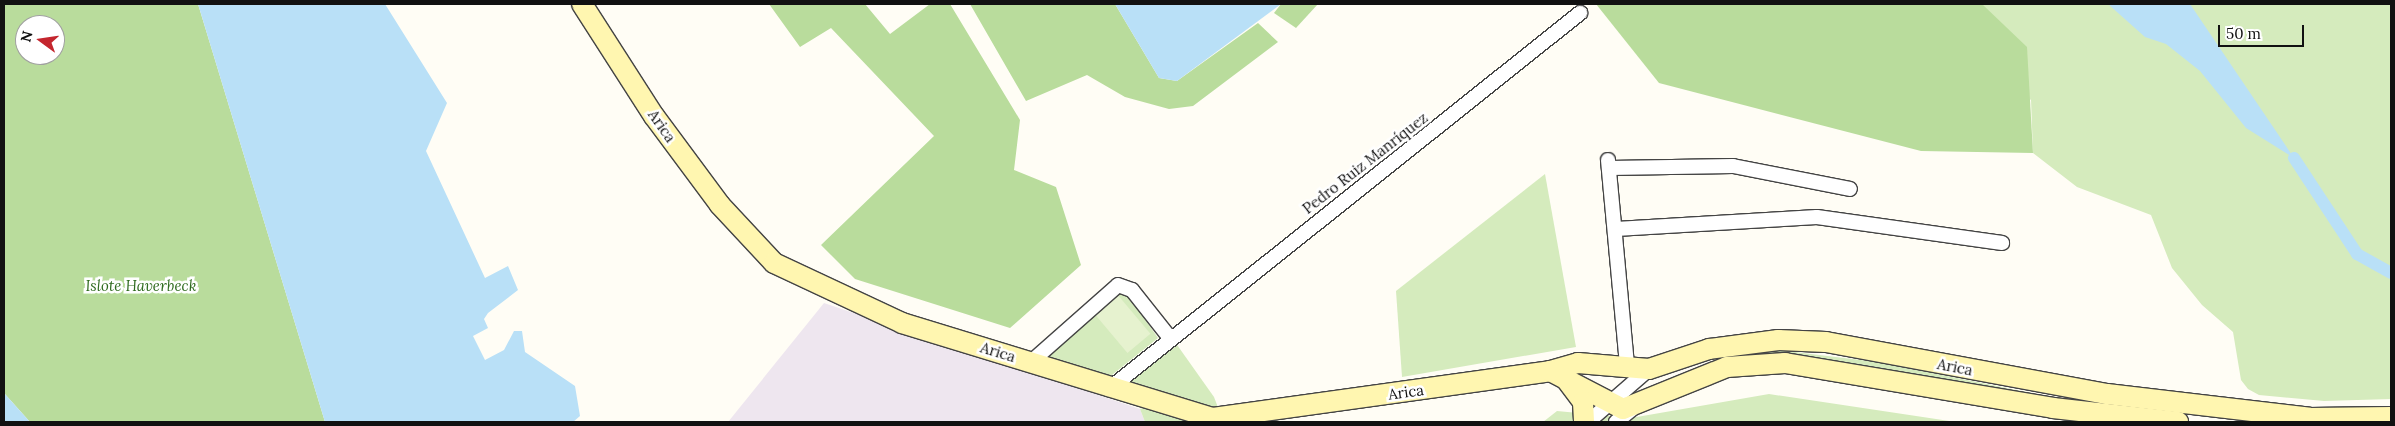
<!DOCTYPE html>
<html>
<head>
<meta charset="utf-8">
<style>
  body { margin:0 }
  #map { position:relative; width:2395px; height:426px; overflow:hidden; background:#fffdf5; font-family:Lora,serif }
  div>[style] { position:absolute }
  .industrial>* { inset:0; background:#eee6ef }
  .green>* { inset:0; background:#d5ebbd }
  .forest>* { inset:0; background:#b9dc9c }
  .pitch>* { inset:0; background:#e6f2cf; transform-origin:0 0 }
  .water>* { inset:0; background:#b9e0f7 }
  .canal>* { height:12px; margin:-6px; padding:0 6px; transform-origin:6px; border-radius:6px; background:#b9e0f7 }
  .roads { filter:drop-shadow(1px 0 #444) drop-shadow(-1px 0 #444) drop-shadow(0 1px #444) drop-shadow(0 -1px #444) }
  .street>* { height:14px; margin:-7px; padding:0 7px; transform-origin:7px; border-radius:7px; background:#fff }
  .secondary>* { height:20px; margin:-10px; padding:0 10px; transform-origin:10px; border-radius:10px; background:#fff6b0 }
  span { translate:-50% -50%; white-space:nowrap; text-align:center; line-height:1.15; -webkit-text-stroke:5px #fff; paint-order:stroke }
  .street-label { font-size:15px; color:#111 }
  .park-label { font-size:15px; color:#2f6b1f; font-style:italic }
  .frame { position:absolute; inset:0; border:5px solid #111; pointer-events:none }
  .north { position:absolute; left:15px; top:15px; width:50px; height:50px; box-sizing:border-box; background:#fff; border:1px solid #a0a0a0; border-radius:50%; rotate:284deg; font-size:14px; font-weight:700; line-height:20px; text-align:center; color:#111 }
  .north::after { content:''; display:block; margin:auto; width:18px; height:22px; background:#c4262e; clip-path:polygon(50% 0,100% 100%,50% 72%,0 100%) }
  .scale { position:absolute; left:2218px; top:25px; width:86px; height:22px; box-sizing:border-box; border:2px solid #111; border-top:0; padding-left:6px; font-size:15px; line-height:18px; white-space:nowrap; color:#111; -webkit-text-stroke:4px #fff; paint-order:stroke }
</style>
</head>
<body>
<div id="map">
  <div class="industrial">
    <i style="clip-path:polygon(824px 303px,1140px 409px,1145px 422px,728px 422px)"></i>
  </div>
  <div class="green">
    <i style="clip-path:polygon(1899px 4px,2391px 4px,2391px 399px,2324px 401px,2259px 395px,2248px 389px,2241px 380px,2233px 332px,2202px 305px,2172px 268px,2151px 215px,2077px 187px,2033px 153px,2031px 100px)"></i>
    <i style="clip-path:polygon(1545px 174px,1576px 347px,1402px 377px,1396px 291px)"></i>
    <i style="clip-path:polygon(1115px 290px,1126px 292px,1158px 338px,1107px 379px,1048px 358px,1049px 351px)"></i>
    <i style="clip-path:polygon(1175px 342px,1214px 397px,1219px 410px,1127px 385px,1128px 377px)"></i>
    <i style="clip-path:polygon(1770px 349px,1877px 362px,2046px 396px,1742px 355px)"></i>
    <i style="clip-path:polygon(1769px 394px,1956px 422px,1543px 422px,1557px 411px,1631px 418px)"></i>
    <i style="clip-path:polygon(1145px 407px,1202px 422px,1145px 422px,1140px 409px)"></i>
  </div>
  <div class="forest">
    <i style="clip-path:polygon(evenodd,4px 4px,198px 4px,325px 422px,30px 422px,4px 393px,4px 4px,25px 25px,55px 25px,55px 55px,25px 55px,25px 25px)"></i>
    <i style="clip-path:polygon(769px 4px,865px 4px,890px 34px,930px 4px,950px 4px,1020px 120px,1014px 170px,1056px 187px,1081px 265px,1010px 328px,855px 279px,821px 245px,934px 136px,831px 28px,800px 47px)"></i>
    <i style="clip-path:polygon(970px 4px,1115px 4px,1159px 78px,1177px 81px,1258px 23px,1278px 42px,1193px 106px,1169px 109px,1125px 97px,1087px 75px,1026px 101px)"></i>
    <i style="clip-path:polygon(1281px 4px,1318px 4px,1296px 28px,1274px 13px)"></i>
    <i style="clip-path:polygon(1596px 4px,1982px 4px,2027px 47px,2033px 153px,1921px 151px,1659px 83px)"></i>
  </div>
  <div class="pitch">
    <i style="left:1117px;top:294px;width:52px;height:30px;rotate:50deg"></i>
  </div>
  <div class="water">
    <i style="clip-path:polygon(198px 4px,385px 4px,447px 103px,426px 151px,485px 278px,508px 266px,518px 290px,488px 313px,484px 319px,488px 328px,473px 336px,485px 360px,504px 350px,514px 331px,522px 331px,525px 352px,575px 386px,580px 416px,573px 422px,325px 422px)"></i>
    <i style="clip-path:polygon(1115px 4px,1281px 4px,1177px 81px,1159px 78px)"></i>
    <i style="clip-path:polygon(2108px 4px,2190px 4px,2294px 158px,2246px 128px,2200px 71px,2166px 44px,2145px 37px)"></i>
    <i style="clip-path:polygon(4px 393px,30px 422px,4px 422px)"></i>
  </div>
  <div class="canal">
    <i style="left:2294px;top:158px;width:115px;rotate:56.7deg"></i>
    <i style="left:2357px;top:254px;width:39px;rotate:29deg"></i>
  </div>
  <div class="roads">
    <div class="street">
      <i style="left:1608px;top:160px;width:207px;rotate:84.7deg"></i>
      <i style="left:1609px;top:168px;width:124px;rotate:-0.9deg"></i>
      <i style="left:1733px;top:166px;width:119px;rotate:11.1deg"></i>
      <i style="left:1616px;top:229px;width:201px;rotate:-3.4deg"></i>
      <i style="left:1817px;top:217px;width:187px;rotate:8deg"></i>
      <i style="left:1031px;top:362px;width:116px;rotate:-41.5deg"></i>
      <i style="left:1118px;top:285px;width:15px;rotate:20deg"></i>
      <i style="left:1132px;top:290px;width:61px;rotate:51.6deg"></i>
      <i style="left:1109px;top:389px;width:603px;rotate:-38.6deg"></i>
      <i style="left:1588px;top:422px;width:81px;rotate:-41deg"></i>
      <i style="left:1616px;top:422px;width:21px;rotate:-39deg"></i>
    </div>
    <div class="secondary">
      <i style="left:582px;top:4px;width:133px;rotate:57.3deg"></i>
      <i style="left:654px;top:116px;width:111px;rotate:53.4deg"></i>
      <i style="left:720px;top:205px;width:79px;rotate:47deg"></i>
      <i style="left:774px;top:263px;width:141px;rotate:25.1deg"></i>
      <i style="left:902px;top:323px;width:325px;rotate:17deg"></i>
      <i style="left:1213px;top:418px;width:340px;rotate:-7.9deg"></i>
      <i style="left:1550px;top:371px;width:29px;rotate:-16deg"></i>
      <i style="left:1578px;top:363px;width:71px;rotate:4.8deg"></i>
      <i style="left:1649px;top:369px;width:63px;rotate:-18.4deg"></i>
      <i style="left:1709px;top:349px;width:70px;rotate:-7.4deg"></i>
      <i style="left:1778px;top:340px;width:48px;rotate:2.4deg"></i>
      <i style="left:1826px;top:342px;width:286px;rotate:10.5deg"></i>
      <i style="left:2107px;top:394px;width:204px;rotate:6.7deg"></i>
      <i style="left:2310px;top:418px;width:81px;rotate:-0.7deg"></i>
      <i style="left:1550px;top:371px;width:82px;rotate:27.5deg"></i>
      <i style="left:1623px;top:409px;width:112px;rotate:-22deg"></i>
      <i style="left:1727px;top:367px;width:58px;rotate:-3.9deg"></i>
      <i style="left:1785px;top:363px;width:272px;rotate:9.5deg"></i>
      <i style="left:2053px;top:408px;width:126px;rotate:6.4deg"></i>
      <i style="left:1565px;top:378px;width:30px;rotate:53deg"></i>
      <i style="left:1583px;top:402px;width:20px;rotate:87deg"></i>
    </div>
  </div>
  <div class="street-label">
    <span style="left:662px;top:126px;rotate:55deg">Arica</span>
    <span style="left:1365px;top:163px;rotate:-38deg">Pedro Ruiz Manríquez</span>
    <span style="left:998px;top:352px;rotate:17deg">Arica</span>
    <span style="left:1955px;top:367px;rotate:11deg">Arica</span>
    <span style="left:1406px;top:392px;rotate:-8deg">Arica</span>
  </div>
  <div class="park-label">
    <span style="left:141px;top:286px">Islote Haverbeck</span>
  </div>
  <div class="frame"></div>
  <div class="north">N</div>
  <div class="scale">50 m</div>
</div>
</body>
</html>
